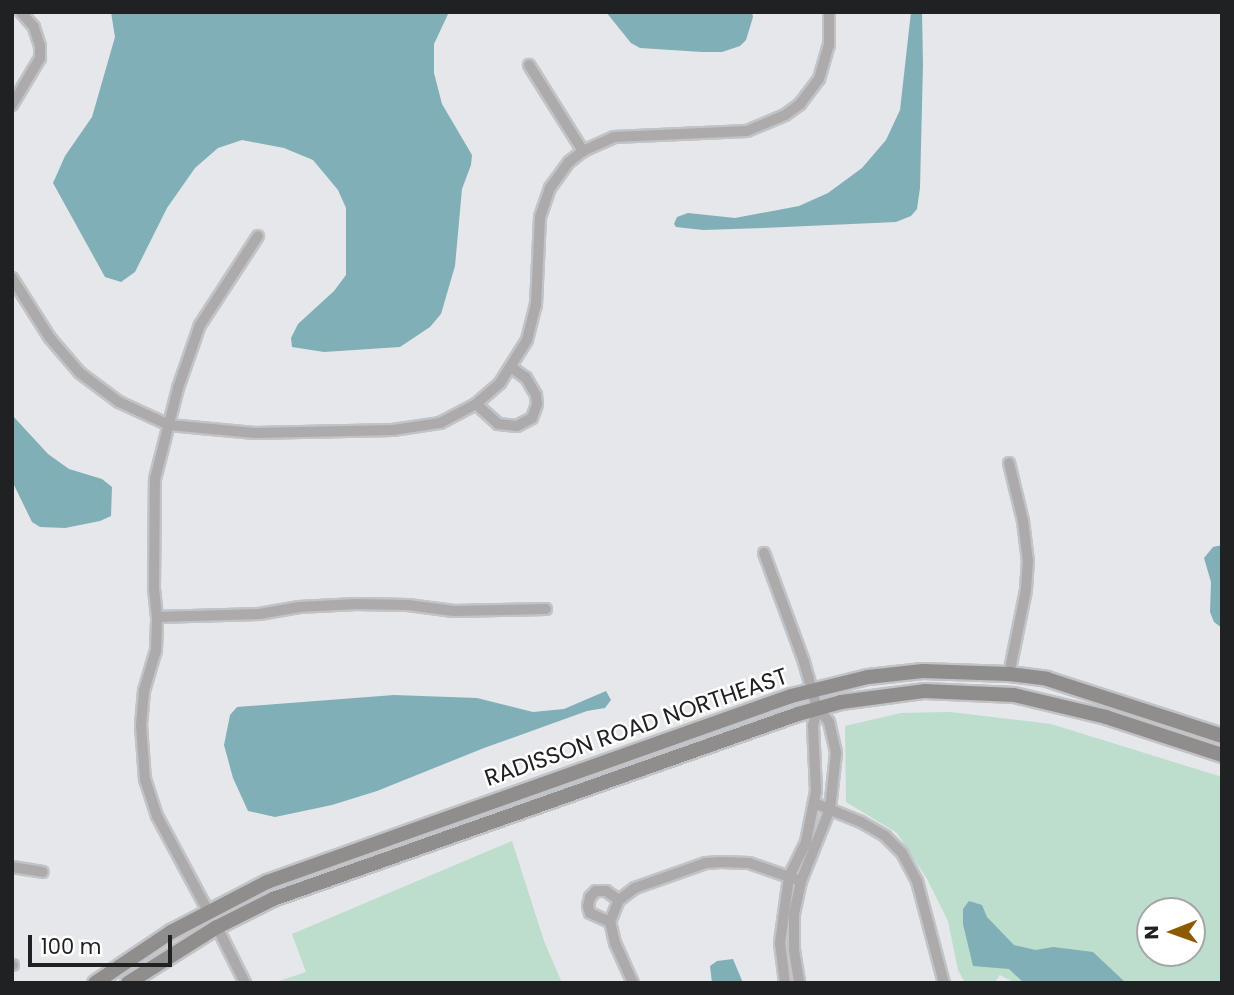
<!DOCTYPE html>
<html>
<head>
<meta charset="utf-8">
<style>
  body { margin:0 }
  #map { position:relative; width:1234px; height:995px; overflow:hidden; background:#e5e7eb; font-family:Poppins,sans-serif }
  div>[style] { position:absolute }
  .green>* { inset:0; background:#bdddcd }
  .water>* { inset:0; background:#80afb7 }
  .roads { filter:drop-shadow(2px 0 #c2c3c7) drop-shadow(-2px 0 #c2c3c7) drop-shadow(0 2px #c2c3c7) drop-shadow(0 -2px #c2c3c7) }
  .street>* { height:10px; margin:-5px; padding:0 5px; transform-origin:5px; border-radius:5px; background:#adaaab }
  .secondary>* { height:14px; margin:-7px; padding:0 7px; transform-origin:7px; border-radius:7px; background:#908d8d }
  span { translate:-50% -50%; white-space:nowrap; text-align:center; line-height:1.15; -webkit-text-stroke:5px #fff; paint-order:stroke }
  .street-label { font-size:23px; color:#202123 }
  .frame { position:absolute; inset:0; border:14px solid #202123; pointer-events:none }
  .north { position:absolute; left:1136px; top:897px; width:70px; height:70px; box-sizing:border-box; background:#fff; border:2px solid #a6a6a7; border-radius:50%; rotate:269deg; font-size:19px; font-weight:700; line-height:28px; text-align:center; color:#202123 }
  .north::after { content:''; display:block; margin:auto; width:24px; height:32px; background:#8b5a01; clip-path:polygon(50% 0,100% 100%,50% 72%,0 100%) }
  .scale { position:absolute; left:28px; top:935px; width:144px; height:32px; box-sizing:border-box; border:4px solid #202123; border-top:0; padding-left:9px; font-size:21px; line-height:24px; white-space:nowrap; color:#202123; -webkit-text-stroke:5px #fff; paint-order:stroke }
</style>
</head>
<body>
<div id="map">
  <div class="green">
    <i style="clip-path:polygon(evenodd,950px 712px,1051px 724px,1222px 777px,1222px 983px,1015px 983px,1000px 975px,994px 983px,965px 983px,958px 970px,948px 921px,927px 879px,897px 833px,846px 802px,845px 726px,901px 713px,950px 712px,1150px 911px,1192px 911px,1192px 953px,1150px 953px,1150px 911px)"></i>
    <i style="clip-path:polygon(512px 841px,544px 941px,562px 983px,273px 983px,306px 972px,292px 934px)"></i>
  </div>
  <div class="water">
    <i style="clip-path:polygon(111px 12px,449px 12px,434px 44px,434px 73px,442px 104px,472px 155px,471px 165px,462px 189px,455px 266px,441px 314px,430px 327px,400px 347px,324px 352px,292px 347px,291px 338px,298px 324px,334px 291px,346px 275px,346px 208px,338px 190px,313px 160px,284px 148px,242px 140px,218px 148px,195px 168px,167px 208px,135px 272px,121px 282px,105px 277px,53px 183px,65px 156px,92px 117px,115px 37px)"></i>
    <i style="clip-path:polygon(606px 12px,752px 12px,753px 17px,746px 40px,740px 46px,722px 52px,702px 52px,640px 48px,631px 43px)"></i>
    <i style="clip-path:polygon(911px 12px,922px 12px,923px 64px,920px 188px,917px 209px,911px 216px,896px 222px,763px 228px,703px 230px,676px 227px,674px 224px,677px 217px,688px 213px,735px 218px,799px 206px,828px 193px,862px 168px,886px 140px,900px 110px)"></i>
    <i style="clip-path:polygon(12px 415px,48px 454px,69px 469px,102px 479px,112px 487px,111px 516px,100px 521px,65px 528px,40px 527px,32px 522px,12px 481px)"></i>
    <i style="clip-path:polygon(1222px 545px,1222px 628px,1214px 622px,1210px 612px,1211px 582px,1204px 558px,1213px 547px)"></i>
    <i style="clip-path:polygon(606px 691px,611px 700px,605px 708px,587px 711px,484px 748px,377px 791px,332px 805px,275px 817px,248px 811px,233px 778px,224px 745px,230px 715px,237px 707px,394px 695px,477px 698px,533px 712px,564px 709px)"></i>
    <i style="clip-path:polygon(969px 901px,982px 905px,987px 917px,1014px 945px,1036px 950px,1053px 947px,1093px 952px,1126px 983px,1024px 983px,1009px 969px,973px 966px,963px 924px,963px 909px)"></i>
    <i style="clip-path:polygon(733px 959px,743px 983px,712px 983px,710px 966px,717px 961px)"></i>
  </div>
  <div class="roads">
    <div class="street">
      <i style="left:529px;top:65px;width:102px;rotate:57.9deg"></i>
      <i style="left:12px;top:105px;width:55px;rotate:-59.2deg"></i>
      <i style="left:40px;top:58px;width:12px;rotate:-90deg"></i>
      <i style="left:40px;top:46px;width:20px;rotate:-108deg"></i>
      <i style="left:34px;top:27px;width:20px;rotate:-131deg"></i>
      <i style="left:12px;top:278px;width:71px;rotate:57.7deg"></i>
      <i style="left:50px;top:338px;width:46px;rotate:49.4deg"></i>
      <i style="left:80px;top:373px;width:49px;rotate:36.6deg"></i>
      <i style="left:119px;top:402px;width:55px;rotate:24.7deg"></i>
      <i style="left:169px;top:425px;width:86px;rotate:5.3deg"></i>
      <i style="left:255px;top:433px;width:138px;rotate:-1.2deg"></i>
      <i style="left:393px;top:430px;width:48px;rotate:-8.5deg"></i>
      <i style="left:440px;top:423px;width:41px;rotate:-27.8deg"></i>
      <i style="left:476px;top:404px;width:32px;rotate:-41deg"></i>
      <i style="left:500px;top:383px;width:51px;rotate:-57.9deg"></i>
      <i style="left:527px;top:340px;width:36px;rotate:-76deg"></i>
      <i style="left:536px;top:305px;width:88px;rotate:-87.4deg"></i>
      <i style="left:540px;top:217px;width:31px;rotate:-71deg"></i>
      <i style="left:550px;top:188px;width:32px;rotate:-54deg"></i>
      <i style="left:569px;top:162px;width:18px;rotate:-38deg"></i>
      <i style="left:583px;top:151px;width:34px;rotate:-24deg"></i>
      <i style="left:614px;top:137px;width:133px;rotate:-2.6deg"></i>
      <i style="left:747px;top:131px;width:41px;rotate:-22.8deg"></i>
      <i style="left:785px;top:115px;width:19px;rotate:-36deg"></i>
      <i style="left:800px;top:104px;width:31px;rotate:-53deg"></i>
      <i style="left:819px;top:79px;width:35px;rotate:-74deg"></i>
      <i style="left:829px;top:45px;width:33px;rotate:-90deg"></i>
      <i style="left:476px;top:404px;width:30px;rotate:42deg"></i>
      <i style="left:498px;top:424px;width:19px;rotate:6deg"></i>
      <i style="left:517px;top:426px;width:17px;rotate:-28deg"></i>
      <i style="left:532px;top:418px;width:15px;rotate:-70deg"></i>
      <i style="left:537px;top:404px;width:9px;rotate:-96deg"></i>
      <i style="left:536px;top:395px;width:20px;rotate:-120deg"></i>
      <i style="left:526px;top:378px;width:19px;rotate:-144deg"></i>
      <i style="left:1009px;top:463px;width:60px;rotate:76.4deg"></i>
      <i style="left:1023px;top:521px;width:39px;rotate:83deg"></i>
      <i style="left:1028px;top:560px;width:30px;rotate:94deg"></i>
      <i style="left:1026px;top:590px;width:86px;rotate:101.4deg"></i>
      <i style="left:764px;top:553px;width:116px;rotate:69.8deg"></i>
      <i style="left:804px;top:662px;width:48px;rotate:74.2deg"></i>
      <i style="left:817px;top:708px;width:18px;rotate:49deg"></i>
      <i style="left:829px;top:722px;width:32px;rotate:77deg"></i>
      <i style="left:836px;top:753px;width:56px;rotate:96.1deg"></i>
      <i style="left:830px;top:809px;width:78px;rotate:111.9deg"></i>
      <i style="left:801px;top:881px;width:34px;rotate:102deg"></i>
      <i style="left:794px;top:914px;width:36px;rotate:90deg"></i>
      <i style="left:794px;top:950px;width:33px;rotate:81deg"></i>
      <i style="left:157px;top:617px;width:102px;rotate:-1.7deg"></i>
      <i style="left:259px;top:614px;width:41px;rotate:-9.9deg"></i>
      <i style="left:299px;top:607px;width:57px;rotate:-3deg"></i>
      <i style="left:356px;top:604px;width:52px;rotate:1.1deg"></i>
      <i style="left:408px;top:605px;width:46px;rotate:7.4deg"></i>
      <i style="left:454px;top:611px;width:92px;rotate:-1.2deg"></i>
      <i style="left:814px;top:803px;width:51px;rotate:22deg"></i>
      <i style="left:861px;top:822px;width:28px;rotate:30deg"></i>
      <i style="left:885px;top:836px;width:24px;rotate:45deg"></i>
      <i style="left:902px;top:853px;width:32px;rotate:62deg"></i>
      <i style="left:917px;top:881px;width:106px;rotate:75.2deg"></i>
      <i style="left:12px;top:867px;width:31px;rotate:9deg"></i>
      <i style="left:208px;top:911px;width:108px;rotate:-118.2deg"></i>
      <i style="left:157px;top:816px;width:38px;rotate:-108deg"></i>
      <i style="left:145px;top:780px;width:55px;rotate:-94.2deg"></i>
      <i style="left:141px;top:725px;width:34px;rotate:-85deg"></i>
      <i style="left:144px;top:691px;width:43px;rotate:-73.7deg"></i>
      <i style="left:156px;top:650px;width:33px;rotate:-88deg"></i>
      <i style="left:157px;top:617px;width:30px;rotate:-96deg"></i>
      <i style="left:154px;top:587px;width:108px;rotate:-89.5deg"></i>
      <i style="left:155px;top:479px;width:94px;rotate:-75.8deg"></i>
      <i style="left:178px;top:388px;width:67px;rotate:-70.8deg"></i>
      <i style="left:200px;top:325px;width:106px;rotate:-56.9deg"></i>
      <i style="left:610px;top:922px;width:22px;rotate:-156deg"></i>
      <i style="left:590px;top:913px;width:7px;rotate:-106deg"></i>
      <i style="left:588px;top:906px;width:9px;rotate:-77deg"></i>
      <i style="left:590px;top:897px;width:8px;rotate:-45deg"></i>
      <i style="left:596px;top:891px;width:10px"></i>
      <i style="left:606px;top:891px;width:16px;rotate:35deg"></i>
      <i style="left:217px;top:927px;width:63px;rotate:63.4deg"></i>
      <i style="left:12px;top:965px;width:1px"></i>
      <i style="left:633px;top:983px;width:44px;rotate:-114.2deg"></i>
      <i style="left:615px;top:943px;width:22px;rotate:-103deg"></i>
      <i style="left:610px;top:922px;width:24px;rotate:-68deg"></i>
      <i style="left:619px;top:900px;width:20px;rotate:-37deg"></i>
      <i style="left:635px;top:888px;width:75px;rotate:-19.4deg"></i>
      <i style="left:706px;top:863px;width:15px;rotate:-4deg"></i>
      <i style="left:721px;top:862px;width:28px;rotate:2deg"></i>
      <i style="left:749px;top:863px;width:55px;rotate:19.1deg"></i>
      <i style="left:785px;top:983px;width:40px;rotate:-97.1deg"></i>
      <i style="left:780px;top:943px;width:67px;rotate:-82.2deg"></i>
      <i style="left:789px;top:877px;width:39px;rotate:-64deg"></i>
      <i style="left:806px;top:842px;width:52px;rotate:-78.9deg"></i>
      <i style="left:816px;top:791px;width:65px;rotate:-92.6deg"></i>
      <i style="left:813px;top:726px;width:18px;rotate:-77deg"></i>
    </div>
    <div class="secondary">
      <i style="left:95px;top:983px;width:92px;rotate:-33.9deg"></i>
      <i style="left:171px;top:932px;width:108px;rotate:-27.5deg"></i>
      <i style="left:267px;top:882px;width:556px;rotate:-19.54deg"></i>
      <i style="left:791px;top:696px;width:79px;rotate:-13.9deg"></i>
      <i style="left:868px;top:677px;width:55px;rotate:-6.2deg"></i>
      <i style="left:923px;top:671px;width:86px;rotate:2deg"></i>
      <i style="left:1009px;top:674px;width:38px;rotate:7deg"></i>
      <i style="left:1047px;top:679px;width:184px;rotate:18deg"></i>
      <i style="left:128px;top:983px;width:105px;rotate:-32.2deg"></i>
      <i style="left:217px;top:927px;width:63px;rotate:-26.6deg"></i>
      <i style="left:273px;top:899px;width:557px;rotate:-19.41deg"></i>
      <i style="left:798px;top:714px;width:45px;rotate:-15.6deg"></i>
      <i style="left:841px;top:702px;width:85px;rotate:-7.5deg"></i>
      <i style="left:925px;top:691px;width:89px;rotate:2.6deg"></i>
      <i style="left:1014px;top:695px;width:95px;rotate:13.4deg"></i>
      <i style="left:1106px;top:717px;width:122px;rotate:18.1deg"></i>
    </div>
  </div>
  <div class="street-label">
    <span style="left:636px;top:727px;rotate:-19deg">RADISSON ROAD NORTHEAST</span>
  </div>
  <div class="frame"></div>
  <div class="north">N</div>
  <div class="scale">100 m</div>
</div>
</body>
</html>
